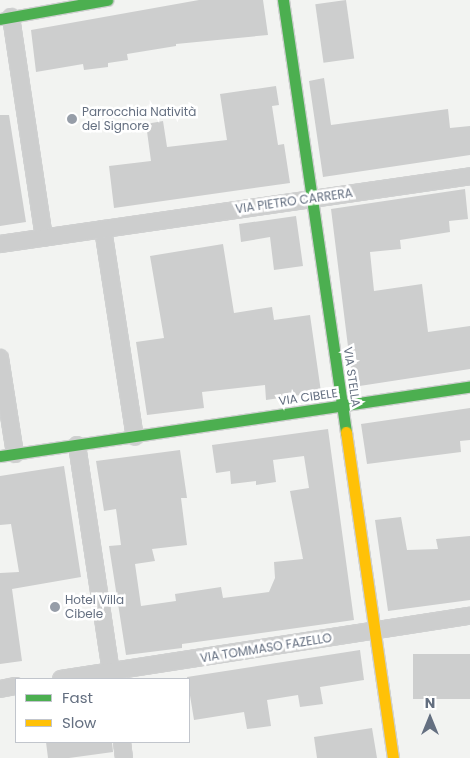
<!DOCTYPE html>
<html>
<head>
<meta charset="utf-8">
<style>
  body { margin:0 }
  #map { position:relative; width:470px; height:758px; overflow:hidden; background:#f2f3f1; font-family:Poppins,sans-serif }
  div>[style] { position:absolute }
  .building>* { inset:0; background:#cdcece; transform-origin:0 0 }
  .roads { filter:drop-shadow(1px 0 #cfd0d0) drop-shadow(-1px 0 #cfd0d0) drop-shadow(0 1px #cfd0d0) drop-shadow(0 -1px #cfd0d0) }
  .street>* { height:16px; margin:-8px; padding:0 8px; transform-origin:8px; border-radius:8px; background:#cdcece }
  .fast>* { height:11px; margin:-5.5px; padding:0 5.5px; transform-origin:5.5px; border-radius:5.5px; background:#4caf50 }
  .slow>* { height:11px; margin:-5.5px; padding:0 5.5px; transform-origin:5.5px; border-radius:5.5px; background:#ffc107 }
  .dots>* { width:14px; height:14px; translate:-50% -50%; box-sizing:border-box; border:2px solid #fff; border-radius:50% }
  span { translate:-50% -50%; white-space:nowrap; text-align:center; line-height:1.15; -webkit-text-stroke:5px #fff; paint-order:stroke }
  .poi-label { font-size:12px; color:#646f80 }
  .left { translate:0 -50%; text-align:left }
  .street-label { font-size:12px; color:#646f80 }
  .legend { position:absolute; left:15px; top:678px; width:175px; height:65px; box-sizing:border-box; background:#fff; border:1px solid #c1c5cc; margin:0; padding:6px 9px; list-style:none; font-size:15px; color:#646f80 }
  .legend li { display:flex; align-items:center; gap:10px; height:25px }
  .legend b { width:25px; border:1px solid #c1c5cc }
  .north { position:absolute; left:405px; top:693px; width:50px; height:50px; -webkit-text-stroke:4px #fff; paint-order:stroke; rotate:0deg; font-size:14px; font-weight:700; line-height:20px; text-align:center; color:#646f80 }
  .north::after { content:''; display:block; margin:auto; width:18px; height:22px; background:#646f80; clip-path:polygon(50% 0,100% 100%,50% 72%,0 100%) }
</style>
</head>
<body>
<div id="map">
  <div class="building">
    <i style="clip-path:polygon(199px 0,263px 0,268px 35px,176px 44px,176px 46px,127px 54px,128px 60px,108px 63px,108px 67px,84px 70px,83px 64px,36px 72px,31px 30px)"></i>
    <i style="left:346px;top:0;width:59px;height:31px;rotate:82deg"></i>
    <i style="clip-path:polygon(324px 78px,331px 125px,448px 109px,450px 128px,470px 126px,470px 155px,323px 177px,309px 81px)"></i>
    <i style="clip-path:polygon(276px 86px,279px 105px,272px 106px,278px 145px,284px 144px,290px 183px,114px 208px,109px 166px,151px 161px,146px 124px,163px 121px,167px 147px,227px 140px,220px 94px)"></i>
    <i style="clip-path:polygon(0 115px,9px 115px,26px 222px,0 226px)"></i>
    <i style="clip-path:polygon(465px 189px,468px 219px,449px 221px,450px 232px,400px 240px,401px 249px,370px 252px,374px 291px,422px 284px,428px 332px,470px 326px,470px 369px,353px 387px,331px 209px)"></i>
    <i style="clip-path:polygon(296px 216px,303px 266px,274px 270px,270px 237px,241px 242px,239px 224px)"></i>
    <i style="clip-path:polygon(223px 244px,234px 313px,272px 307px,274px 320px,310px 315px,321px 392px,266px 400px,265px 385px,202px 392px,204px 408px,147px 415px,136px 342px,164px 338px,150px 256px)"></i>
    <i style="clip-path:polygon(470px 408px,470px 440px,460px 441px,461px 452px,367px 464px,361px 424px)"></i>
    <i style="clip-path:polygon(328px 429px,354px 620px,182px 644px,182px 648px,126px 655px,109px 546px,121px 545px,116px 509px,104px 511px,96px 461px,180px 450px,187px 498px,181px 498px,187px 545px,152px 549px,155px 561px,135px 564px,141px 606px,176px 601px,175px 594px,221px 587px,223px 598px,269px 592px,275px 578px,274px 562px,303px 559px,290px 491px,309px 488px,304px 456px,273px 460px,276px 482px,256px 485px,256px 481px,231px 484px,230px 471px,216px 473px,212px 445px)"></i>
    <i style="clip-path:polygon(64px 466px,81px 577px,12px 589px,22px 661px,0 664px,0 573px,19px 572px,11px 524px,0 525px,0 476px)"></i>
    <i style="clip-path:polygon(401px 517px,407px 550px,438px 549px,436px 539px,470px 536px,470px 600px,388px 611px,375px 520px)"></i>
    <i style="clip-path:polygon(360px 650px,364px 680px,320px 687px,323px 704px,300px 707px,298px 695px,267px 700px,271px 726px,247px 729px,244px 712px,194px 720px,187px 677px)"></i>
    <i style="left:470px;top:654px;width:45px;height:57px;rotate:90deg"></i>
    <i style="clip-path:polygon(372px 728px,377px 758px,317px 758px,314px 737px)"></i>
    <i style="clip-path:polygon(46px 742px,112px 742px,113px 752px,69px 758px,48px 758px)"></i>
  </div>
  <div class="roads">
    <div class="street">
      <i style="left:11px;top:17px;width:223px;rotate:81.5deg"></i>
      <i style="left:103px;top:229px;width:210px;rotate:81.3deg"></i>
      <i style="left:0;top:244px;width:475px;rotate:-8.2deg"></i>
      <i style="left:0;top:358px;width:97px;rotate:81.1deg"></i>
      <i style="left:77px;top:445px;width:237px;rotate:81.5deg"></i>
      <i style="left:61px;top:679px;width:414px;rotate:-8.8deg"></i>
      <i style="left:0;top:689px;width:16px;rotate:-11deg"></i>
      <i style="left:122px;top:742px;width:16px;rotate:83deg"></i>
    </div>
    <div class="fast">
      <i style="left:283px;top:0;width:437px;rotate:81.7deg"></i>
      <i style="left:0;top:19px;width:109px;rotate:-10.1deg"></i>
      <i style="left:0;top:456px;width:475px;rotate:-8.4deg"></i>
    </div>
    <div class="slow">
      <i style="left:346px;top:432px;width:329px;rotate:81.8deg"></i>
    </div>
  </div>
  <div class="dots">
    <i style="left:72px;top:119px;background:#969da8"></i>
    <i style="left:55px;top:607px;background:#969da8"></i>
  </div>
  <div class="poi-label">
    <span class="left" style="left:82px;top:119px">Parrocchia Natività<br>del Signore</span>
    <span class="left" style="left:65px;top:607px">Hotel Villa<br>Cibele</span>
  </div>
  <div class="street-label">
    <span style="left:294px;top:201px;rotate:-8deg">VIA PIETRO CARRERA</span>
    <span style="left:352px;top:377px;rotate:82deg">VIA STELLA</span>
    <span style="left:308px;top:397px;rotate:-8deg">VIA CIBELE</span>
    <span style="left:266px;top:648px;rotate:-9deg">VIA TOMMASO FAZELLO</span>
  </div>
  <ul class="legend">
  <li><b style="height:6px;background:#4caf50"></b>Fast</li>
  <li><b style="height:6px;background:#ffc107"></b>Slow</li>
  </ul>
  <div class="north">N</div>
</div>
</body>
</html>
